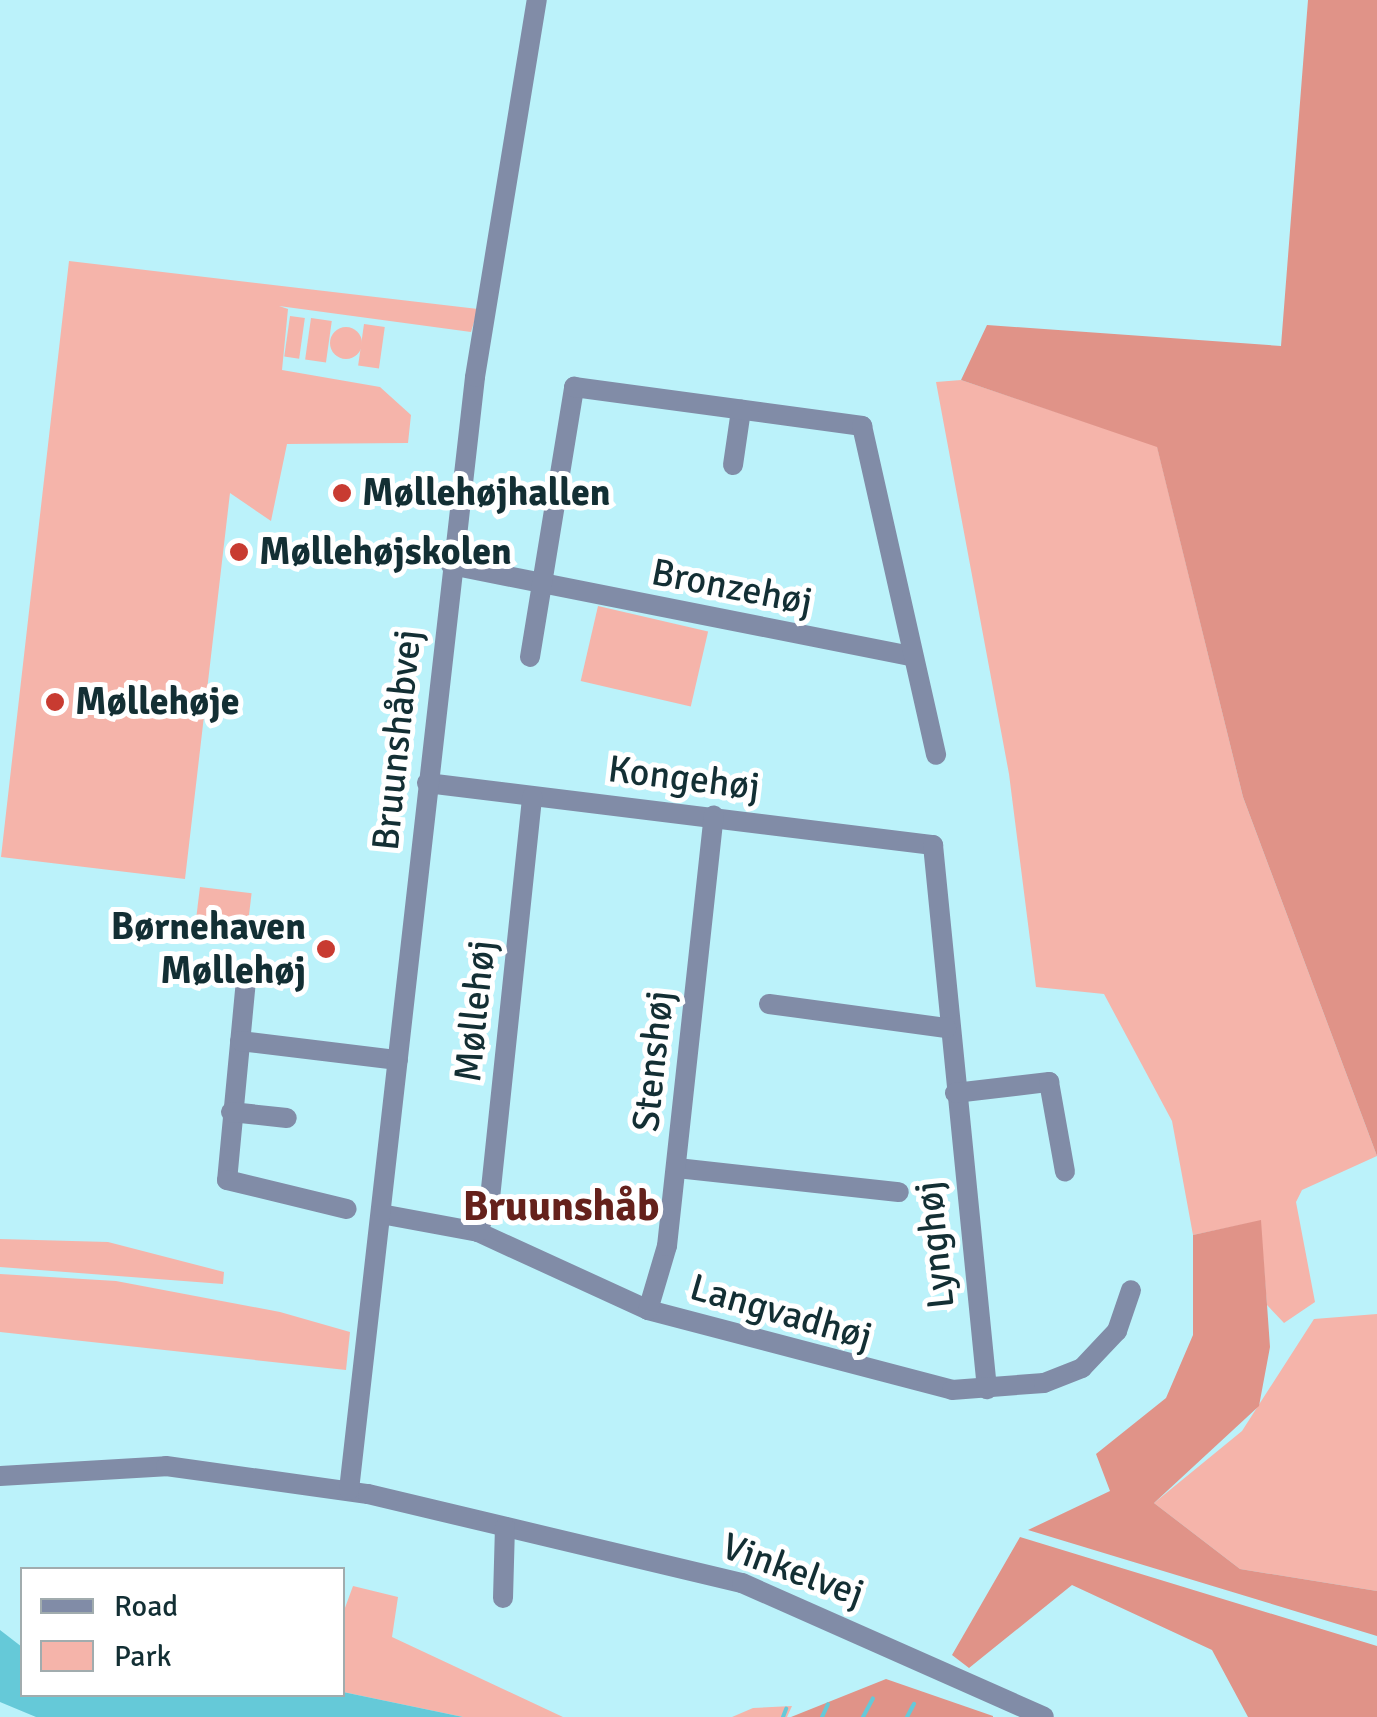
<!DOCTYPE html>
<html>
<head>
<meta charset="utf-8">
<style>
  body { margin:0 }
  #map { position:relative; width:1377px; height:1717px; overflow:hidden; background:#bbf2fa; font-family:Signika,sans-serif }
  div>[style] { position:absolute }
  .green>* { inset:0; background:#f5b4aa; transform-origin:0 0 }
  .round { border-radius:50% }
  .forest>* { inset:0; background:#e09388 }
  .water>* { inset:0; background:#65c9d8 }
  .stream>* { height:4px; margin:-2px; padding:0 2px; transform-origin:2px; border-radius:2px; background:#65c9d8 }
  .minor>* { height:20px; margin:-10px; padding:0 10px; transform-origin:10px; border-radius:10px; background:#818ca7 }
  .dots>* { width:28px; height:28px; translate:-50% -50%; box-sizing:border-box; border:5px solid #fff; border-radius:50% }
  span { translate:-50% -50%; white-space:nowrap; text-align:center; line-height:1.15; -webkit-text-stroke:10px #fff; paint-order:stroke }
  .poi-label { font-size:38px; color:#132f34; font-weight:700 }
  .left { translate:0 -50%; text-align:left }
  .right { translate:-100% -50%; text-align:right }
  .street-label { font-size:38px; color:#132f34 }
  .quarter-label { font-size:42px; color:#65211b; font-weight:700 }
  .legend { position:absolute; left:20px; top:1567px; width:325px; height:130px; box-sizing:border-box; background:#fff; border:2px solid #a1acae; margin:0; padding:12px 18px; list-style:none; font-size:30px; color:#132f34 }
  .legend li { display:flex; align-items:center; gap:20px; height:50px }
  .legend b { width:50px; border:2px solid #a1acae }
</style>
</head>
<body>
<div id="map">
  <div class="green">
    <i style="clip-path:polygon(69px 261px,478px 309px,471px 332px,279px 306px,288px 309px,282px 370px,380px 387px,411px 415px,408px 443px,287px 444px,271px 521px,230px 493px,185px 879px,1px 857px)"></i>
    <i style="left:290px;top:316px;width:15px;height:41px;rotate:8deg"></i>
    <i style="left:311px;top:318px;width:21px;height:42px;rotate:8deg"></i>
    <i style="left:364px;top:324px;width:21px;height:42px;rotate:8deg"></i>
    <i class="round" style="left:330px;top:327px;width:32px;height:32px"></i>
    <i style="clip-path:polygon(961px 380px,1157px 446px,1243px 797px,1377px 1156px,1302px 1190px,1296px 1202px,1315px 1302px,1284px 1323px,1267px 1305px,1260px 1221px,1193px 1235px,1172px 1121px,1104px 994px,1036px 987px,1009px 774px,936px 382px)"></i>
    <i style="left:598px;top:606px;width:113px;height:77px;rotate:13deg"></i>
    <i style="left:200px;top:887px;width:52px;height:29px;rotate:7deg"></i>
    <i style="clip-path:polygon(0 1239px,108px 1242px,224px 1272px,223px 1284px,0 1267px)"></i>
    <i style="clip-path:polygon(0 1274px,116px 1281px,280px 1312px,350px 1332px,346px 1370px,0 1332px)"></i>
    <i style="clip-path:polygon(1377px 1314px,1377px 1591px,1240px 1569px,1154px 1503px,1242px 1431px,1314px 1319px)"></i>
    <i style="clip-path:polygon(353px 1586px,398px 1597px,392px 1637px,563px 1717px,463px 1717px,343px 1692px,342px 1616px)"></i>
    <i style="clip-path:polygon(792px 1706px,787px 1717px,732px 1717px,753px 1708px)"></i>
  </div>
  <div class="forest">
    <i style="clip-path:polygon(1308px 0,1377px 0,1377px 1156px,1243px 797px,1157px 447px,961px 380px,987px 325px,1281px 346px)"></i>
    <i style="clip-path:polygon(1261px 1220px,1270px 1347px,1259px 1406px,1154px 1503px,1240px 1569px,1377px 1591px,1377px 1636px,1028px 1530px,1110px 1491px,1096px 1454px,1166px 1398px,1193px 1335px,1193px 1235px)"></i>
    <i style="clip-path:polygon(1020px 1537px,1377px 1646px,1377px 1717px,1248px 1717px,1212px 1650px,1072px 1585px,969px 1668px,952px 1655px)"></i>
    <i style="clip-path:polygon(886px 1679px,993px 1716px,993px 1717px,791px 1717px)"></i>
  </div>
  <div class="water">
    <i style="clip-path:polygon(0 1630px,22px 1647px,22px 1694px,343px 1692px,463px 1717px,36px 1717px,0 1702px)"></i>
  </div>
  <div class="stream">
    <i style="left:783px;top:1717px;width:9px;rotate:-69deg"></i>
    <i style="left:822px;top:1717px;width:14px;rotate:-65deg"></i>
    <i style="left:863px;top:1717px;width:21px;rotate:-62deg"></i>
    <i style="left:907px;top:1717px;width:15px;rotate:-62deg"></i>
  </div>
  <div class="minor">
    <i style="left:733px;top:465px;width:56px;rotate:-81.7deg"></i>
    <i style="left:451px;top:565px;width:469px;rotate:11.2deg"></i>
    <i style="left:530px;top:657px;width:274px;rotate:-80.7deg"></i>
    <i style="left:574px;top:387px;width:291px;rotate:7.7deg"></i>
    <i style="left:862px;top:426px;width:337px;rotate:77.3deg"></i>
    <i style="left:427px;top:783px;width:510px;rotate:6.99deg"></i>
    <i style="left:933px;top:845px;width:547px;rotate:84.33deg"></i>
    <i style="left:246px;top:980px;width:201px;rotate:95.4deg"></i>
    <i style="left:227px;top:1180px;width:123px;rotate:13.6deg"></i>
    <i style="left:769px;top:1004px;width:179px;rotate:7.7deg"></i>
    <i style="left:240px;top:1041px;width:159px;rotate:6.9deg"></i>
    <i style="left:955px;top:1093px;width:95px;rotate:-6.7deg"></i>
    <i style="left:1049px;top:1082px;width:91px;rotate:79.9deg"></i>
    <i style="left:231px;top:1112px;width:56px;rotate:6.1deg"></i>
    <i style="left:677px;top:1168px;width:223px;rotate:6.2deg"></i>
    <i style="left:381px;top:1214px;width:99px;rotate:10.5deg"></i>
    <i style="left:478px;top:1232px;width:187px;rotate:24.6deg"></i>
    <i style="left:648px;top:1310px;width:314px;rotate:14.7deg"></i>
    <i style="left:952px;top:1390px;width:92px;rotate:-4.4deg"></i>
    <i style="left:1044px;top:1383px;width:41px;rotate:-21.5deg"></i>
    <i style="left:1082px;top:1368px;width:51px;rotate:-46.6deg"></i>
    <i style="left:1117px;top:1331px;width:43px;rotate:-71.1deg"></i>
    <i style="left:478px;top:1232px;width:36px;rotate:-71deg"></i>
    <i style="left:490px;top:1198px;width:404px;rotate:-84deg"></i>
    <i style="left:648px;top:1310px;width:67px;rotate:-73.5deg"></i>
    <i style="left:667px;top:1246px;width:433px;rotate:-83.8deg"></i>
    <i style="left:0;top:1476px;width:166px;rotate:-3.4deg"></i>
    <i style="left:166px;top:1466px;width:204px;rotate:7.9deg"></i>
    <i style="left:368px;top:1494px;width:384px;rotate:13.4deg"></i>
    <i style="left:742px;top:1583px;width:330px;rotate:23.9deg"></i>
    <i style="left:349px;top:1490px;width:1120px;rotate:-83.54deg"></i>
    <i style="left:475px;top:377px;width:382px;rotate:-80.7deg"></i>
    <i style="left:503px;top:1598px;width:71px;rotate:-88.4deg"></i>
  </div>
  <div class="dots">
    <i style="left:342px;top:493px;background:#c83b31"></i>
    <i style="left:239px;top:552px;background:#c83b31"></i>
    <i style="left:55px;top:702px;background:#c83b31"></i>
    <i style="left:326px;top:949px;background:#c83b31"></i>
  </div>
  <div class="poi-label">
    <span class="left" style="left:362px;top:493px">Møllehøjhallen</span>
    <span class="left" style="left:259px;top:552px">Møllehøjskolen</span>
    <span class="left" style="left:75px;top:702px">Møllehøje</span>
    <span class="right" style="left:306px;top:949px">Børnehaven<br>Møllehøj</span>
  </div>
  <div class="street-label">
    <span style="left:732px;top:587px;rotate:11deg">Bronzehøj</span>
    <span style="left:397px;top:740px;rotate:-84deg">Bruunshåbvej</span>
    <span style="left:684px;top:778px;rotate:7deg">Kongehøj</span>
    <span style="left:475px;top:1011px;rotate:-84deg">Møllehøj</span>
    <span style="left:653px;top:1061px;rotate:-84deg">Stenshøj</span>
    <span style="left:935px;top:1245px;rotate:-96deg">Lynghøj</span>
    <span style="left:781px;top:1312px;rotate:16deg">Langvadhøj</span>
    <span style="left:793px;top:1570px;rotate:20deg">Vinkelvej</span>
  </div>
  <div class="quarter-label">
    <span style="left:561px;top:1207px">Bruunshåb</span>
  </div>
  <ul class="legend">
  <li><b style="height:12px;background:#818ca7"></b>Road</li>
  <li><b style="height:28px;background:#f5b4aa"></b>Park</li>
  </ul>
</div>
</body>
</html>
